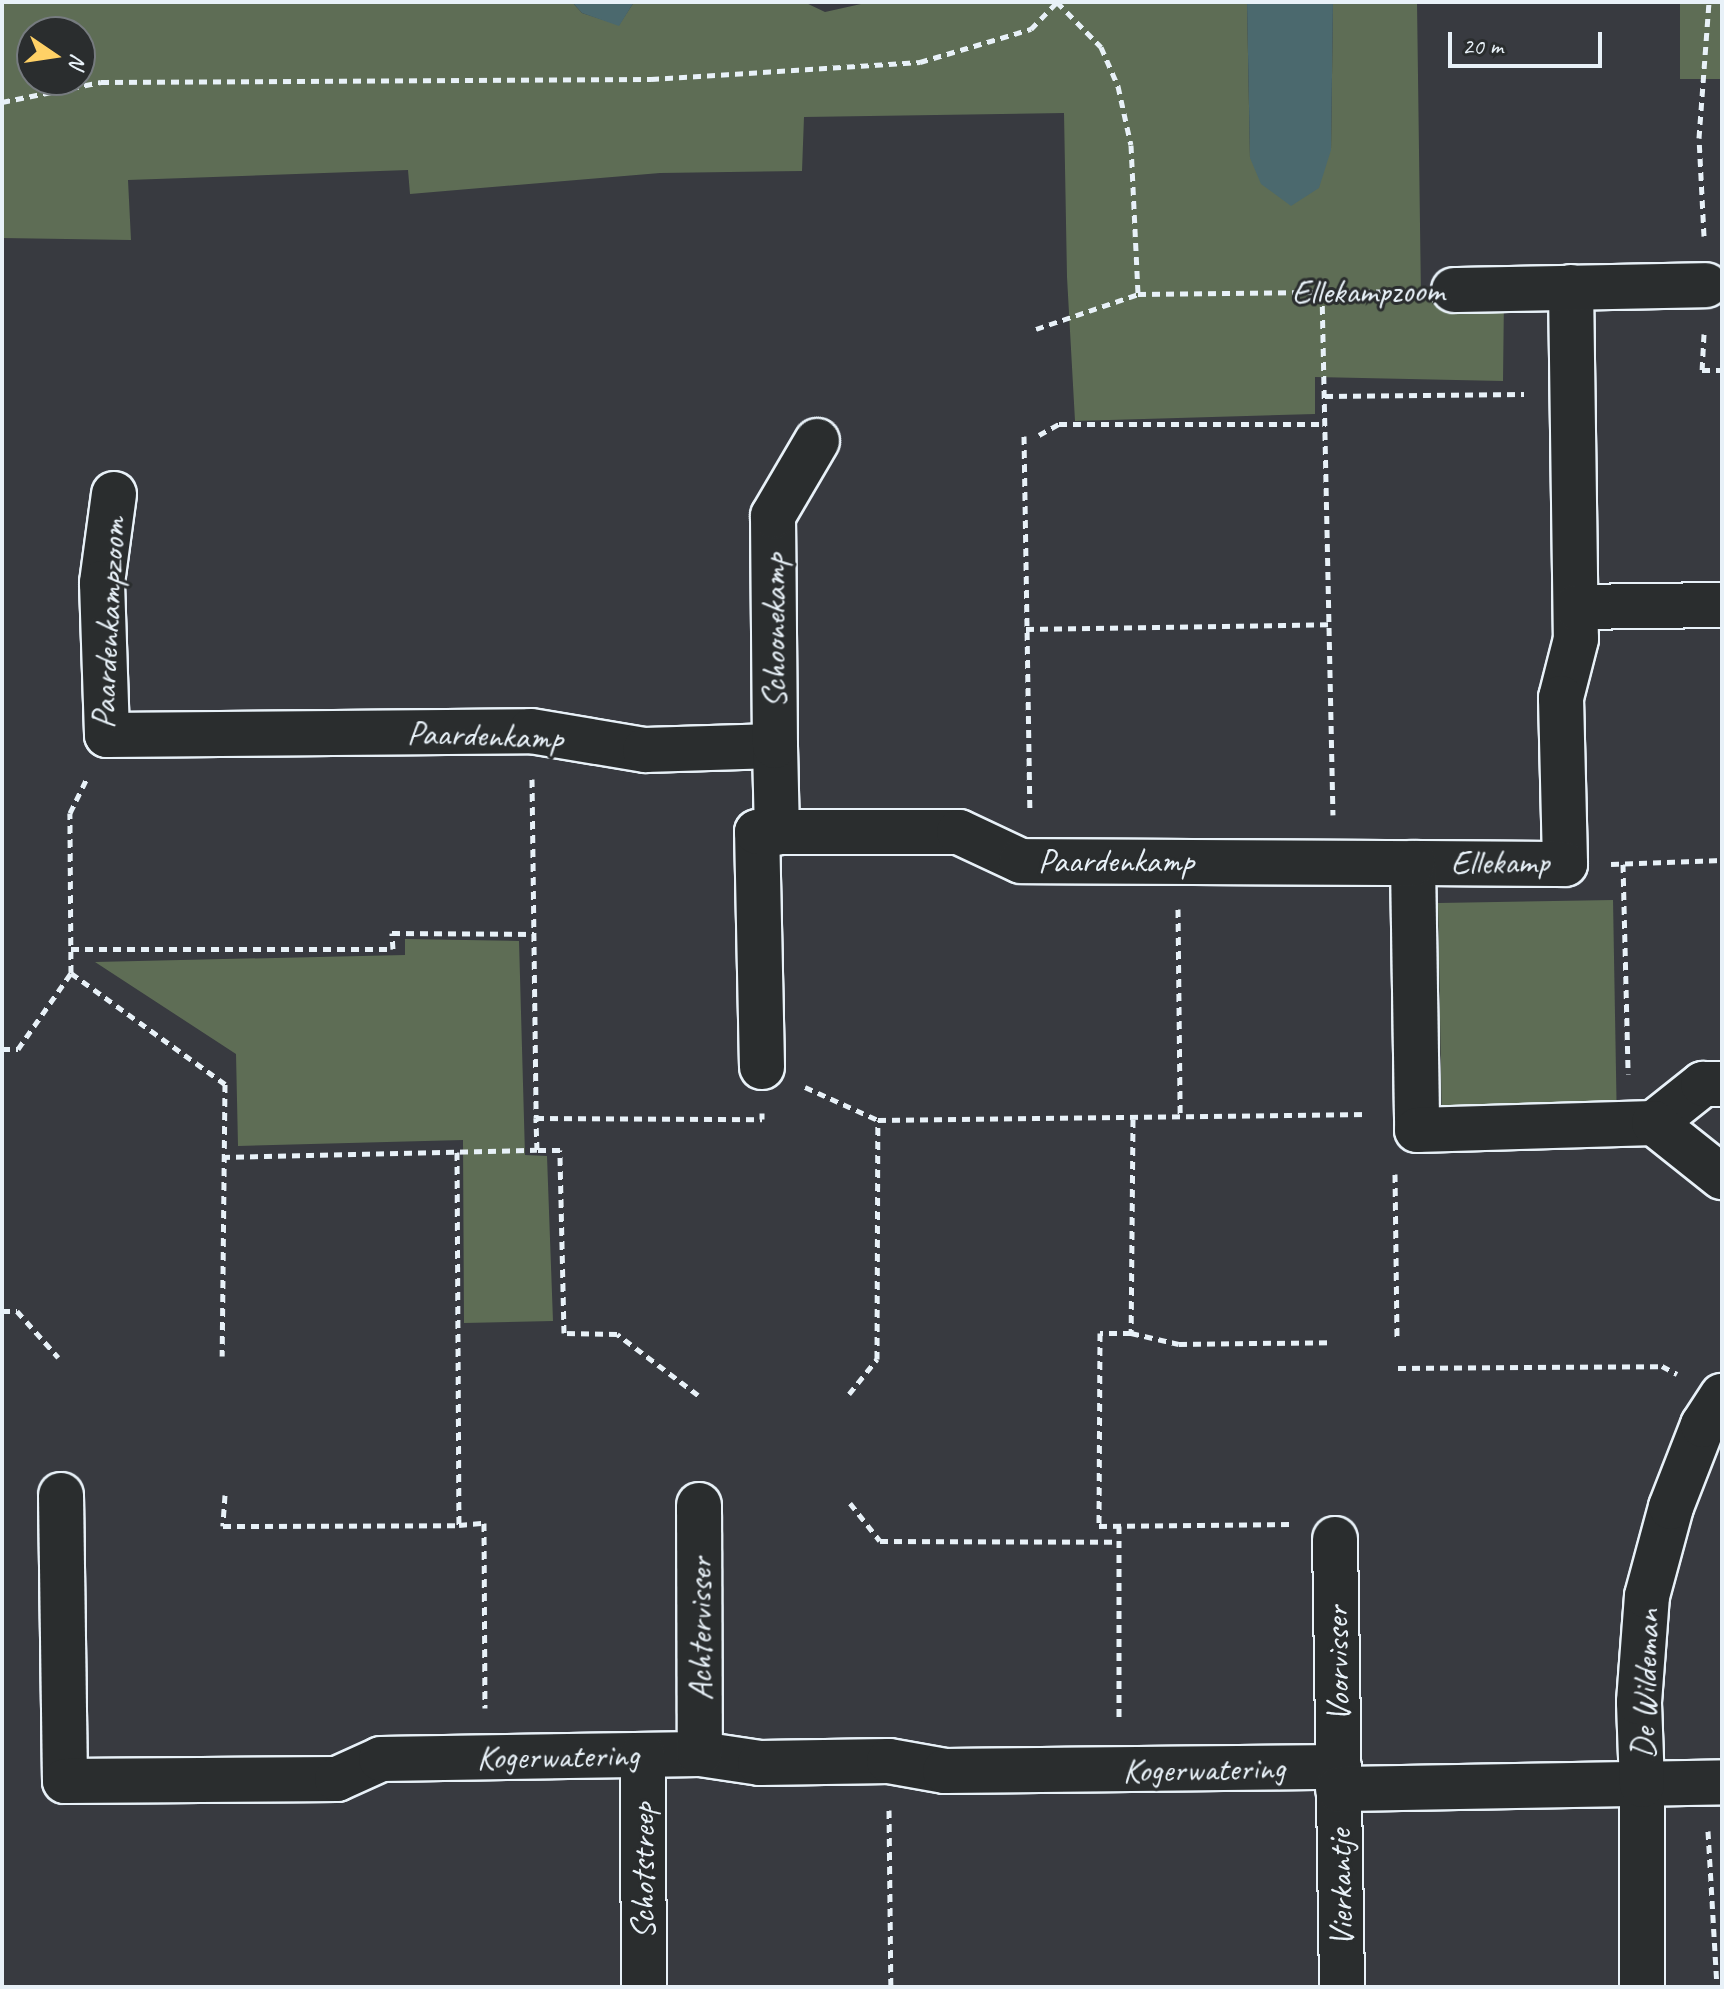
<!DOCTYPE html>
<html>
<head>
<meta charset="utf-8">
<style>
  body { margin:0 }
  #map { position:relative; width:1724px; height:1989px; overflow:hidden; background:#383a40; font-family:Caveat,sans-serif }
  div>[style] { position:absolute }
  .green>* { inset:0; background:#5e6d55; transform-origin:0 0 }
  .water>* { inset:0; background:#4b696e }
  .path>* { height:5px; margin-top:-2.5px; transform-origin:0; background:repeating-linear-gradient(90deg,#e8f1f8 0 8px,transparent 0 14px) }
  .roads { filter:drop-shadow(2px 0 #e8f1f8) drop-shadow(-2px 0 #e8f1f8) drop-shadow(0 2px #e8f1f8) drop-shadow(0 -2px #e8f1f8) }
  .minor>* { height:44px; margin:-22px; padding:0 22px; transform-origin:22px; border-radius:22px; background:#2a2d2e }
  span { translate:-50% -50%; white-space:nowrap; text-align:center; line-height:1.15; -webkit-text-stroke:6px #2a2d2e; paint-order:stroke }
  .street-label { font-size:34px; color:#e8f1f8 }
  .frame { position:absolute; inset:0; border:4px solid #e8f1f8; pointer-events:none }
  .north { position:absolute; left:16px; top:16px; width:80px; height:80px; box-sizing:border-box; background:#2a2d2e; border:2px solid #767b7f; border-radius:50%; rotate:103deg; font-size:22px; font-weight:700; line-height:32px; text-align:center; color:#e8f1f8 }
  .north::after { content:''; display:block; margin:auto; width:28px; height:36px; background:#ffd166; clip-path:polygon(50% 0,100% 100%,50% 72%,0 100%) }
  .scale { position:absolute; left:1448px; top:32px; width:154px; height:36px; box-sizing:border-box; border:4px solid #e8f1f8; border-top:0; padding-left:10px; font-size:24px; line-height:28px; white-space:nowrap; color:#e8f1f8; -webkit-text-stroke:6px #2a2d2e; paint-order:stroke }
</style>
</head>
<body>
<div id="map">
  <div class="green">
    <i style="clip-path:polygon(evenodd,2px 2px,572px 2px,582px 13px,619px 25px,634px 2px,804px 2px,825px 12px,870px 2px,1247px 2px,1250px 158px,1331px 150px,1333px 2px,1417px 2px,1421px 298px,1504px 296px,1503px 381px,1315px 377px,1315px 414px,1075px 421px,1067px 277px,1064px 113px,804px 117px,802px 171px,660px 173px,410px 194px,408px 170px,128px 180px,131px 240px,2px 238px,2px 2px,32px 32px,80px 32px,80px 80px,32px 80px,32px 32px)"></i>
    <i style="left:1680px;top:2px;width:42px;height:77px"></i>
    <i style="left:1613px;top:900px;width:205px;height:175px;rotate:89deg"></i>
    <i style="clip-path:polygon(405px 939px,519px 941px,525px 1155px,547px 1156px,553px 1321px,464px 1323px,463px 1140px,238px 1146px,236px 1054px,95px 962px,405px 955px)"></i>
  </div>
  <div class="water">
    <i style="clip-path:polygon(572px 2px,634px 2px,619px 26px,582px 13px)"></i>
    <i style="clip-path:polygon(1247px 2px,1333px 2px,1331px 150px,1319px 188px,1291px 206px,1261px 184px,1250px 158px)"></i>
  </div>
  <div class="path">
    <i style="left:1057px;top:2px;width:63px;rotate:45.6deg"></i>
    <i style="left:1101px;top:47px;width:43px;rotate:66.4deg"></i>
    <i style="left:1118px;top:86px;width:60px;rotate:77.6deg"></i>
    <i style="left:1131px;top:145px;width:149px;rotate:87.3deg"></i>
    <i style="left:2px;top:102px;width:101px;rotate:-11.4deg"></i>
    <i style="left:101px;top:82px;width:550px;rotate:-0.31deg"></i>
    <i style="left:651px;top:79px;width:270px;rotate:-3.6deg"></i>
    <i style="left:920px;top:62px;width:116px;rotate:-16.6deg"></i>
    <i style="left:1031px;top:29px;width:37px;rotate:-46deg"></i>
    <i style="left:1704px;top:236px;width:98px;rotate:-92.9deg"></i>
    <i style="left:1699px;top:138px;width:136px;rotate:-85.8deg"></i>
    <i style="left:1322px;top:292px;width:523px;rotate:88.8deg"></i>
    <i style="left:1036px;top:329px;width:108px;rotate:-18.9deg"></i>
    <i style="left:1138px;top:294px;width:267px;rotate:-0.6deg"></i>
    <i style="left:1704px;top:334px;width:36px;rotate:93deg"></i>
    <i style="left:1702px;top:370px;width:20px"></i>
    <i style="left:1325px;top:396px;width:199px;rotate:-0.6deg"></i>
    <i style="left:1039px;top:435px;width:23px;rotate:-29deg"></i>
    <i style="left:1059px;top:424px;width:267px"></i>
    <i style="left:1024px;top:436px;width:375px;rotate:89.1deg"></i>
    <i style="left:1026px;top:629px;width:303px;rotate:-0.9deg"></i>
    <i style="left:532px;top:779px;width:339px;rotate:89.3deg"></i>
    <i style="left:1611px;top:864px;width:111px;rotate:-2.1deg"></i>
    <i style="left:1623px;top:864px;width:210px;rotate:88.6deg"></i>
    <i style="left:1178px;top:909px;width:207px;rotate:89.4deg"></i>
    <i style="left:71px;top:949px;width:322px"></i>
    <i style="left:393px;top:949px;width:16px;rotate:-94deg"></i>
    <i style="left:392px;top:933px;width:142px;rotate:0.4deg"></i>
    <i style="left:71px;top:973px;width:190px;rotate:35.8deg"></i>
    <i style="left:225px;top:1084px;width:272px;rotate:90.6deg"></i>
    <i style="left:2px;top:1049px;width:16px"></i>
    <i style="left:18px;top:1049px;width:93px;rotate:-55.1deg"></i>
    <i style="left:71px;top:973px;width:160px;rotate:-90.4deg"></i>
    <i style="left:70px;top:813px;width:39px;rotate:-64deg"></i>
    <i style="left:805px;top:1087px;width:80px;rotate:24.3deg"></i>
    <i style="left:878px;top:1120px;width:490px;rotate:-0.7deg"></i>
    <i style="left:1133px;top:1119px;width:214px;rotate:90.5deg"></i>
    <i style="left:1131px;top:1333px;width:49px;rotate:12.9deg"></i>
    <i style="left:1179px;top:1344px;width:153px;rotate:-0.7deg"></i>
    <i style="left:457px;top:1152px;width:373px;rotate:89.7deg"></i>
    <i style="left:459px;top:1525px;width:25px;rotate:-5deg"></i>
    <i style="left:484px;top:1523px;width:185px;rotate:89.7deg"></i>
    <i style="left:222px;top:1157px;width:315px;rotate:-1.3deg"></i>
    <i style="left:1395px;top:1174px;width:167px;rotate:89.3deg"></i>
    <i style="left:2px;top:1311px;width:15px"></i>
    <i style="left:17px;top:1311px;width:62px;rotate:48.3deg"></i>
    <i style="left:1131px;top:1333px;width:31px;rotate:180deg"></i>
    <i style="left:1100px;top:1333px;width:193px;rotate:90.3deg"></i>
    <i style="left:1099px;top:1526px;width:191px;rotate:-0.6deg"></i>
    <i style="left:1398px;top:1368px;width:264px;rotate:-0.4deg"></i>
    <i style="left:1662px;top:1366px;width:17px;rotate:28deg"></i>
    <i style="left:849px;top:1394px;width:45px;rotate:-51.3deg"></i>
    <i style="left:877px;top:1359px;width:239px;rotate:-89.8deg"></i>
    <i style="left:698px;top:1395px;width:101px;rotate:-143deg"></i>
    <i style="left:617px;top:1334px;width:53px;rotate:-178.9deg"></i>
    <i style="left:564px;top:1333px;width:183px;rotate:-91.3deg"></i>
    <i style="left:560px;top:1150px;width:23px;rotate:180deg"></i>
    <i style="left:537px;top:1150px;width:32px;rotate:-92deg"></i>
    <i style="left:536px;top:1118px;width:226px;rotate:0.3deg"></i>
    <i style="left:762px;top:1119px;width:6px;rotate:-90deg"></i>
    <i style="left:225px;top:1495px;width:31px;rotate:94deg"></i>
    <i style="left:223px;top:1526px;width:236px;rotate:-0.2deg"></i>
    <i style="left:850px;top:1503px;width:48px;rotate:51.7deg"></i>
    <i style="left:880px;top:1541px;width:238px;rotate:0.2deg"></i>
    <i style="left:1119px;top:1526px;width:195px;rotate:90deg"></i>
    <i style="left:889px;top:1810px;width:177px;rotate:89.4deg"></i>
    <i style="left:1708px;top:1831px;width:156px;rotate:86.7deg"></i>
  </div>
  <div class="roads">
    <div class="minor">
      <i style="left:1571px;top:287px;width:352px;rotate:89.2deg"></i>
      <i style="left:1576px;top:639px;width:61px;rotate:104.3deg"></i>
      <i style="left:1561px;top:698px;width:166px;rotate:88.6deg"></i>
      <i style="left:1565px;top:864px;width:152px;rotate:-179.6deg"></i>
      <i style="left:1413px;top:863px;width:267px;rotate:89.1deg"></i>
      <i style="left:1417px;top:1130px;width:237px;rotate:-1.7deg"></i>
      <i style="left:1654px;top:1123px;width:63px;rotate:-38.5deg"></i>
      <i style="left:1703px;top:1084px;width:19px"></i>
      <i style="left:1454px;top:290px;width:252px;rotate:-1.1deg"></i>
      <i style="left:114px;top:494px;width:90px;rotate:97.7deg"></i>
      <i style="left:102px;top:583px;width:152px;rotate:88.1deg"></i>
      <i style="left:107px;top:735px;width:424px;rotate:-0.5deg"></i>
      <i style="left:531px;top:731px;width:116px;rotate:9.5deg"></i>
      <i style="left:645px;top:750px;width:130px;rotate:-1.8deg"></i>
      <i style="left:775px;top:746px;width:87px;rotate:88.7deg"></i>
      <i style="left:1576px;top:607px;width:146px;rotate:-0.8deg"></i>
      <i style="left:775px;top:746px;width:230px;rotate:-90.5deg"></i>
      <i style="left:773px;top:516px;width:87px;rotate:-59.6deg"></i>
      <i style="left:762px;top:1067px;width:235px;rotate:-91.2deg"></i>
      <i style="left:757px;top:832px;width:202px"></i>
      <i style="left:959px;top:832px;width:68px;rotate:25.1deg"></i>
      <i style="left:1021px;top:861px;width:392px;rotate:0.3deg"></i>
      <i style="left:1654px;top:1123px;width:87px;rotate:38.5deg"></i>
      <i style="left:61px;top:1495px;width:286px;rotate:89.2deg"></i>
      <i style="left:65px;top:1781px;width:272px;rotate:-0.4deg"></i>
      <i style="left:337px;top:1779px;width:48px;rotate:-24.4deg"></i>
      <i style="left:381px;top:1759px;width:319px;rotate:-0.9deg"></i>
      <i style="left:700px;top:1754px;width:61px;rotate:8.5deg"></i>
      <i style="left:760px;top:1763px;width:129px;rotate:-0.9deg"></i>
      <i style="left:889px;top:1761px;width:57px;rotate:10.1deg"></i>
      <i style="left:945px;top:1771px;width:394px;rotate:-0.6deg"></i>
      <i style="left:699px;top:1505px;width:249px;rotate:89.8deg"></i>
      <i style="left:1335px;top:1539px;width:448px;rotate:89.1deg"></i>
      <i style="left:643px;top:1755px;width:232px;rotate:89.8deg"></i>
      <i style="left:1338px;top:1789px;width:384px;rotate:-1deg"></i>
      <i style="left:1642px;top:1987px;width:202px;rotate:-90deg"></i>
      <i style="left:1642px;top:1785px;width:83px;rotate:-92.1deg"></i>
      <i style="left:1639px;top:1702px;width:106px;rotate:-85.7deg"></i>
      <i style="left:1647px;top:1596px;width:92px;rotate:-74.9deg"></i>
      <i style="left:1671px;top:1507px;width:88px;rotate:-68.7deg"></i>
      <i style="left:1703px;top:1425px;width:35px;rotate:-57deg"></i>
    </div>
  </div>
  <div class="street-label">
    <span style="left:1368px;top:291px;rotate:-1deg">Ellekampzoom</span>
    <span style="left:108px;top:623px;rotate:-87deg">Paardenkampzoom</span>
    <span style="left:774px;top:631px;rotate:-90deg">Schoonekamp</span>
    <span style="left:485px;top:735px;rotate:2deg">Paardenkamp</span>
    <span style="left:1116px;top:861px">Paardenkamp</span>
    <span style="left:1500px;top:862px;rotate:-1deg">Ellekamp</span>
    <span style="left:700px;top:1629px;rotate:-90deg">Achtervisser</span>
    <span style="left:1337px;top:1664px;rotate:-91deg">Voorvisser</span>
    <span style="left:1645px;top:1684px;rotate:-88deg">De Wildeman</span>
    <span style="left:558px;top:1756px;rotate:-1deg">Kogerwatering</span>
    <span style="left:1204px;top:1769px;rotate:-1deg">Kogerwatering</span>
    <span style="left:643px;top:1871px;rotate:-90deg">Schotstreep</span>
    <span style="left:1340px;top:1888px;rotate:-91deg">Vierkantje</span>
  </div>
  <div class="frame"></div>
  <div class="north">N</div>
  <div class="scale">20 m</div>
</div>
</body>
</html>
